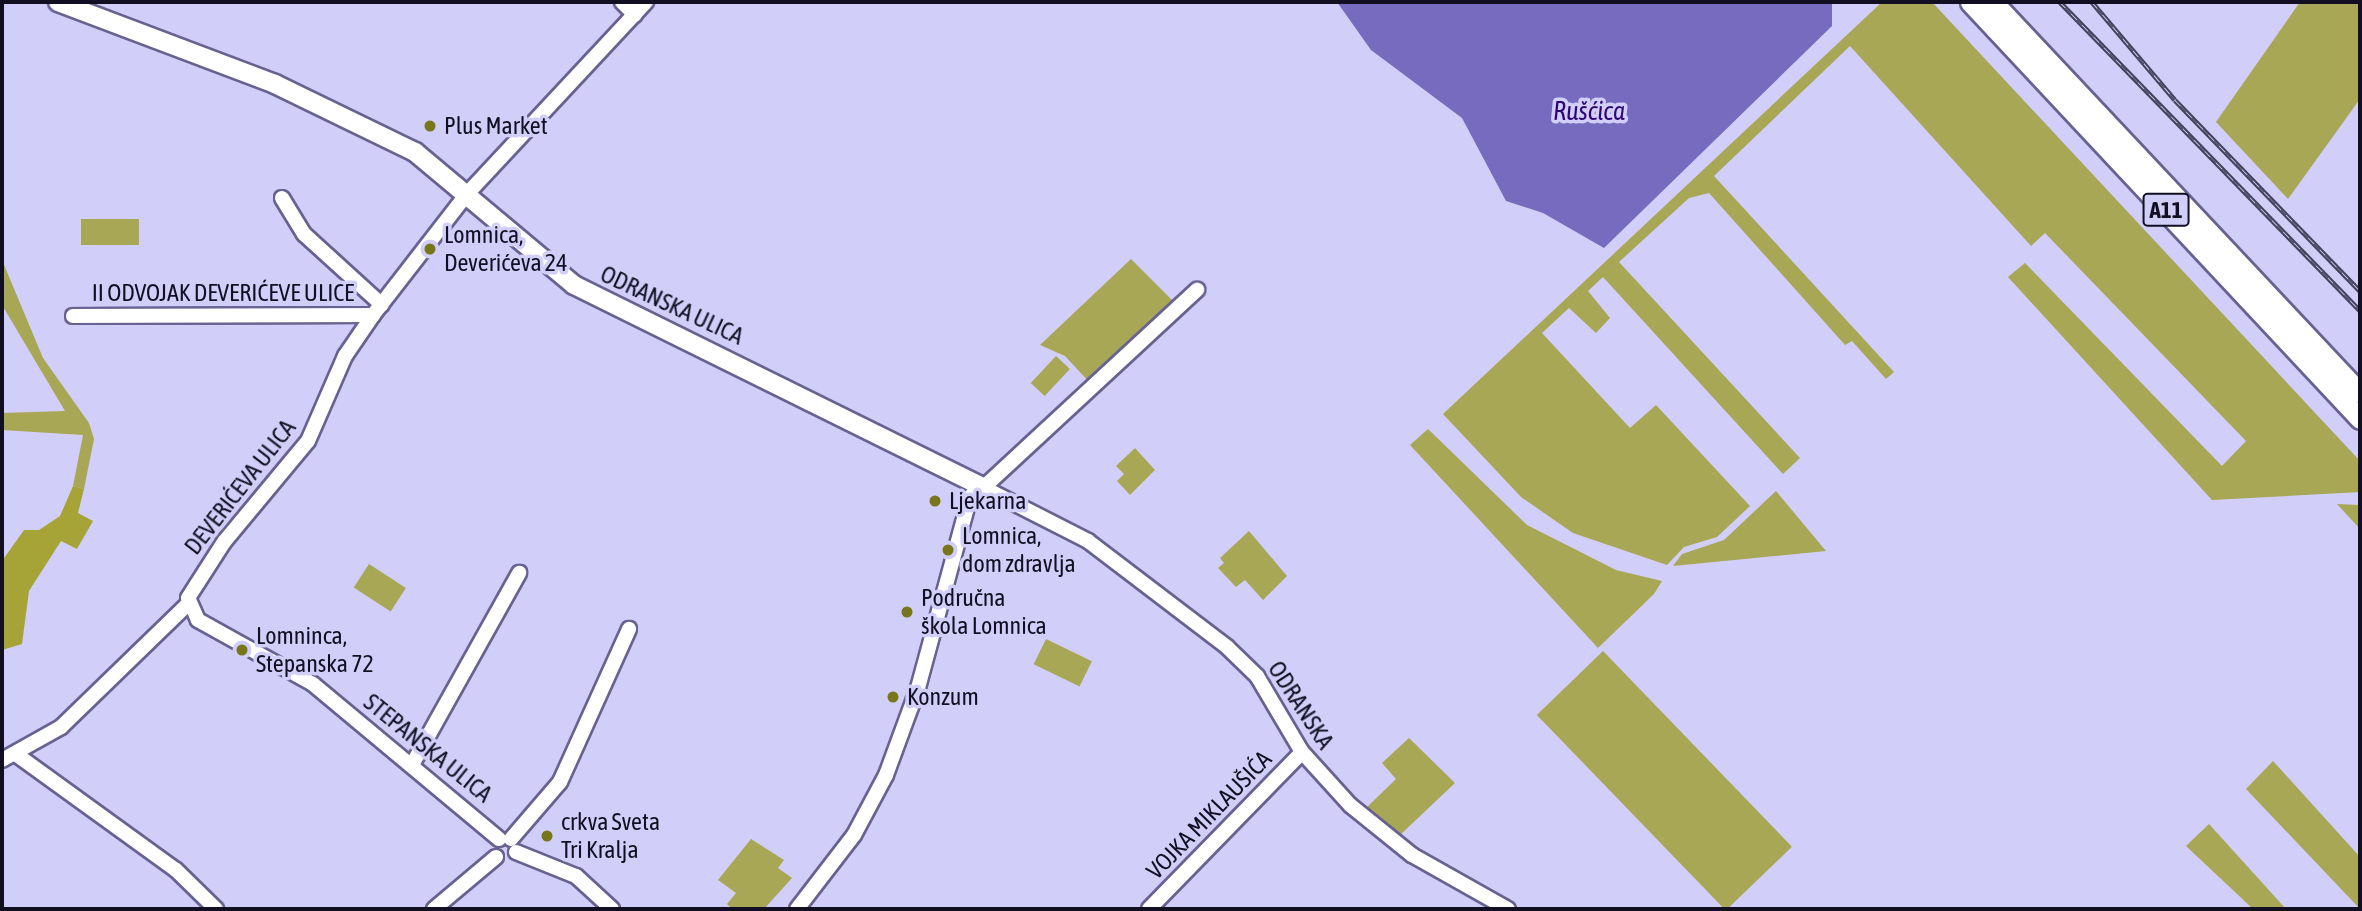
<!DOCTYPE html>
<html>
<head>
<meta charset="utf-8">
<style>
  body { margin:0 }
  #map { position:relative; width:2362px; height:911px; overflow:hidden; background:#d1cef9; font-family:"Asap Condensed",sans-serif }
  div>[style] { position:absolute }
  .green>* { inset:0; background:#a8a755; transform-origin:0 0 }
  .forest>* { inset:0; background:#a6a437 }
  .water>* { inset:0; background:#776bc0 }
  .roads { filter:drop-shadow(2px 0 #676291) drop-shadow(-2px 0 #676291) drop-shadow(0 2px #676291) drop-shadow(0 -2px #676291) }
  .minor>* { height:14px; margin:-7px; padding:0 7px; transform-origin:7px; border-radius:7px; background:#fff }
  .major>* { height:18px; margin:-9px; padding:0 9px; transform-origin:9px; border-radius:9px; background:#fff }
  .highway>* { height:19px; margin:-9.5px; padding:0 9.5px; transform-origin:9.5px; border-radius:9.5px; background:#fff }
  .rail>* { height:5px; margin-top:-2.5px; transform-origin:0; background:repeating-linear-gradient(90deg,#d1cef9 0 8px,#44415a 0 16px); box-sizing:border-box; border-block:2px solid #44415a }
  .dots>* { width:19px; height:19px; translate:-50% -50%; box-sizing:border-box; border:4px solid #d1cef9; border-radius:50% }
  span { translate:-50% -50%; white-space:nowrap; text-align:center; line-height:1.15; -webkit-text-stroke:7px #d1cef9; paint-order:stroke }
  .shield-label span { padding:2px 5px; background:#d1cef9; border:2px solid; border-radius:5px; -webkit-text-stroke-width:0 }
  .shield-label { font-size:23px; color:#110f21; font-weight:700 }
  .poi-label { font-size:24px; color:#110f21 }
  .left { translate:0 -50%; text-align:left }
  .street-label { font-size:24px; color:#110f21 }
  .water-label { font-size:26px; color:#2f0673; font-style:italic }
  .frame { position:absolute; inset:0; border:4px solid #110f21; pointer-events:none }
</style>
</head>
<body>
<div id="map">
  <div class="green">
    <i style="clip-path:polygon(1882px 2px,1932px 2px,2360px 461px,2360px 492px,2212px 500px,2008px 277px,2025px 263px,2222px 466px,2246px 441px,2045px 233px,2031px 246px,1850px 46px,1714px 176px,1894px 372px,1886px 379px,1852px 341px,1845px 345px,1709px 193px,1689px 198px,1619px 262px,1800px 458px,1783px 474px,1603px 277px,1588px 291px,1610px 318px,1596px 333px,1569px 308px,1542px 333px,1630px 428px,1656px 405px,1750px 506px,1717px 537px,1684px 547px,1667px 565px,1573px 533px,1521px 497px,1443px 414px)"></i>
    <i style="clip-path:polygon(2300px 2px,2360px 2px,2360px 99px,2288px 199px,2216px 122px)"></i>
    <i style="left:139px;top:219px;width:26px;height:58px;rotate:90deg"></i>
    <i style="clip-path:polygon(1131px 259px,1177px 305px,1091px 384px,1065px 356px,1040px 345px)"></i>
    <i style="clip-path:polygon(2px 260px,43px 358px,89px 423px,94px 439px,84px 489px,73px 486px,83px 435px,2px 430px,2px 413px,65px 411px,2px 305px)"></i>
    <i style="left:1056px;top:356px;width:19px;height:37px;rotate:43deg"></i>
    <i style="clip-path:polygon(1428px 429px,1527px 525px,1616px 570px,1662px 581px,1654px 594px,1598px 648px,1410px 445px)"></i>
    <i style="clip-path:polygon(1135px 448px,1155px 470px,1130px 495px,1117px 481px,1124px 474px,1116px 466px)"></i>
    <i style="clip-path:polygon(1776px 491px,1826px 551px,1673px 566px,1682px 554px,1724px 540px)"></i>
    <i style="clip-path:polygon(2337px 504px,2360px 505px,2360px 529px)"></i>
    <i style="clip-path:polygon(1249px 531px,1287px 576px,1263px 600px,1245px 580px,1236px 587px,1218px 568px,1224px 563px,1220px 558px)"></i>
    <i style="left:369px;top:564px;width:44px;height:28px;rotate:33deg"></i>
    <i style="left:1046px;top:639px;width:51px;height:28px;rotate:26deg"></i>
    <i style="left:1603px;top:651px;width:272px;height:92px;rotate:46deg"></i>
    <i style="clip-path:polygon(1409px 738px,1455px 783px,1399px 836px,1363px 811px,1396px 779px,1382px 763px)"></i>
    <i style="clip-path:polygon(2273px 761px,2360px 857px,2360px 909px,2246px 789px)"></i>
    <i style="clip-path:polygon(2209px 824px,2286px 909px,2253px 909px,2186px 846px)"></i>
    <i style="clip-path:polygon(751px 839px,784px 860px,778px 868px,792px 878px,764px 909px,732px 909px,727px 904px,736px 893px,718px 880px)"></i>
  </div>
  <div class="forest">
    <i style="clip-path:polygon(73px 486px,84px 489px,78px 513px,93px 521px,77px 549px,61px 541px,29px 591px,22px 644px,2px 650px,2px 561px,24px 530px,39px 530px,60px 516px)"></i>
  </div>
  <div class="water">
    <i style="clip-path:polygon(1337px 2px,1832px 2px,1832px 26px,1604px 248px,1543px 213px,1506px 201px,1462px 118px,1371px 50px)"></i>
  </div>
  <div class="roads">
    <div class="minor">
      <i style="left:622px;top:2px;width:18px;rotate:45deg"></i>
      <i style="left:282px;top:198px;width:42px;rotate:58.6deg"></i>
      <i style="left:304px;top:234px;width:105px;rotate:42.3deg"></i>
      <i style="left:73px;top:316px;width:300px;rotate:-0.2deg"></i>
      <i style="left:983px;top:488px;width:292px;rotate:-42.8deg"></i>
      <i style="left:17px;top:755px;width:196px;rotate:35.9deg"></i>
      <i style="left:176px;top:870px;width:56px;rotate:44.3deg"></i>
      <i style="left:2px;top:760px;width:68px;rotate:-29.2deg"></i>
      <i style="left:61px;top:727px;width:177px;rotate:-44.1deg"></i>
      <i style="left:413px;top:763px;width:218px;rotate:-60.8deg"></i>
      <i style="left:499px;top:839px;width:242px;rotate:-140.2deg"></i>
      <i style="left:313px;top:684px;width:132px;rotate:-150.9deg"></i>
      <i style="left:198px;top:620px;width:24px;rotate:-114deg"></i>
      <i style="left:188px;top:598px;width:67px;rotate:-57.3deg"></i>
      <i style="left:224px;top:542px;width:131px;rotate:-50.3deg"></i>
      <i style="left:308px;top:441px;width:93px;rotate:-66.5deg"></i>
      <i style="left:345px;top:356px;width:50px;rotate:-55.7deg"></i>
      <i style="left:373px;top:315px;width:152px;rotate:-52.2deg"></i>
      <i style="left:466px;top:195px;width:264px;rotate:-47deg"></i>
      <i style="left:511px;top:839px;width:75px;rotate:-49.3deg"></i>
      <i style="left:560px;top:782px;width:168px;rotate:-65.7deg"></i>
      <i style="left:516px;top:852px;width:65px;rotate:21.8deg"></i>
      <i style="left:576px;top:876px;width:49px;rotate:42.5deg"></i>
      <i style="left:434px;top:909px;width:81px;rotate:-40deg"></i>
      <i style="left:797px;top:909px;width:93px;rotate:-52.4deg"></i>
      <i style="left:854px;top:835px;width:68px;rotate:-61.9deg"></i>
      <i style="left:886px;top:775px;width:93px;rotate:-69.8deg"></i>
      <i style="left:918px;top:688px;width:198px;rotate:-74.8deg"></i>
      <i style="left:970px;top:497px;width:15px;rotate:-48deg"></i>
      <i style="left:980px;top:486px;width:121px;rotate:27deg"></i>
      <i style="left:1088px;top:541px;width:175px;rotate:37.3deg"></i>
      <i style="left:1227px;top:647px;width:42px;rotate:44deg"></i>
      <i style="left:1257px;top:676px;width:88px;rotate:59.4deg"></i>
      <i style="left:1302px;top:752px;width:72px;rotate:47.8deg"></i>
      <i style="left:1350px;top:805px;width:80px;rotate:38.9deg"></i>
      <i style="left:1412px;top:855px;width:110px;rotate:29.4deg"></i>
      <i style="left:1149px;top:909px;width:219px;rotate:-45.7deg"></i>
    </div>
    <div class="major">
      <i style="left:58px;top:2px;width:232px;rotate:20.7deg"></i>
      <i style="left:275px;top:84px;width:156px;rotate:25.9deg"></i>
      <i style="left:415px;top:152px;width:207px;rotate:39.9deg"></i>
      <i style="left:574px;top:285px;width:453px;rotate:26.3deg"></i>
    </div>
    <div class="highway">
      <i style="left:1970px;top:2px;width:571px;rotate:46.92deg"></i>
      <i style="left:1993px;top:2px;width:536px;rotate:46.81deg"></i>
    </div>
  </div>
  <div class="rail">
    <i style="left:2060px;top:2px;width:430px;rotate:45.8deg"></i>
    <i style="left:2092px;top:2px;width:128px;rotate:49.7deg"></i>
    <i style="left:2175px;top:100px;width:266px;rotate:45.9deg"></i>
  </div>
  <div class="dots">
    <i style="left:430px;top:126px;background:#78761b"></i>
    <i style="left:430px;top:249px;background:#78761b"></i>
    <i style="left:935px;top:501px;background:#78761b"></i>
    <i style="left:948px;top:550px;background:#78761b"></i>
    <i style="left:907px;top:612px;background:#78761b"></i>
    <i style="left:242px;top:650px;background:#78761b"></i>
    <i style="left:893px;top:697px;background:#78761b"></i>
    <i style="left:547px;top:836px;background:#78761b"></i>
  </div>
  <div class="shield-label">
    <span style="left:2166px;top:210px">A11</span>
  </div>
  <div class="poi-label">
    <span class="left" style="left:444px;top:126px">Plus Market</span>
    <span class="left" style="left:444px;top:249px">Lomnica,<br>Deverićeva 24</span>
    <span class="left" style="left:949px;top:501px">Ljekarna</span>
    <span class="left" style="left:962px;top:550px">Lomnica,<br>dom zdravlja</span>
    <span class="left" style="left:921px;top:612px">Područna<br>škola Lomnica</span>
    <span class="left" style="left:256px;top:650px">Lomninca,<br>Stepanska 72</span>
    <span class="left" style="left:907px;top:697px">Konzum</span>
    <span class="left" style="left:561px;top:836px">crkva Sveta<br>Tri Kralja</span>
  </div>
  <div class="street-label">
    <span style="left:223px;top:293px">II ODVOJAK DEVERIĆEVE ULICE</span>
    <span style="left:672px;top:305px;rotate:25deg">ODRANSKA ULICA</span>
    <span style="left:240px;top:487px;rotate:-52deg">DEVERIĆEVA ULICA</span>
    <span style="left:1301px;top:705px;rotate:57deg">ODRANSKA</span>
    <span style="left:428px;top:748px;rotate:39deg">STEPANSKA ULICA</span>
    <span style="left:1209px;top:815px;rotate:-46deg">VOJKA MIKLAUŠIĆA</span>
  </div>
  <div class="water-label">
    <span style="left:1589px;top:112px">Rušćica</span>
  </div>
  <div class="frame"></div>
</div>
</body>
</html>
